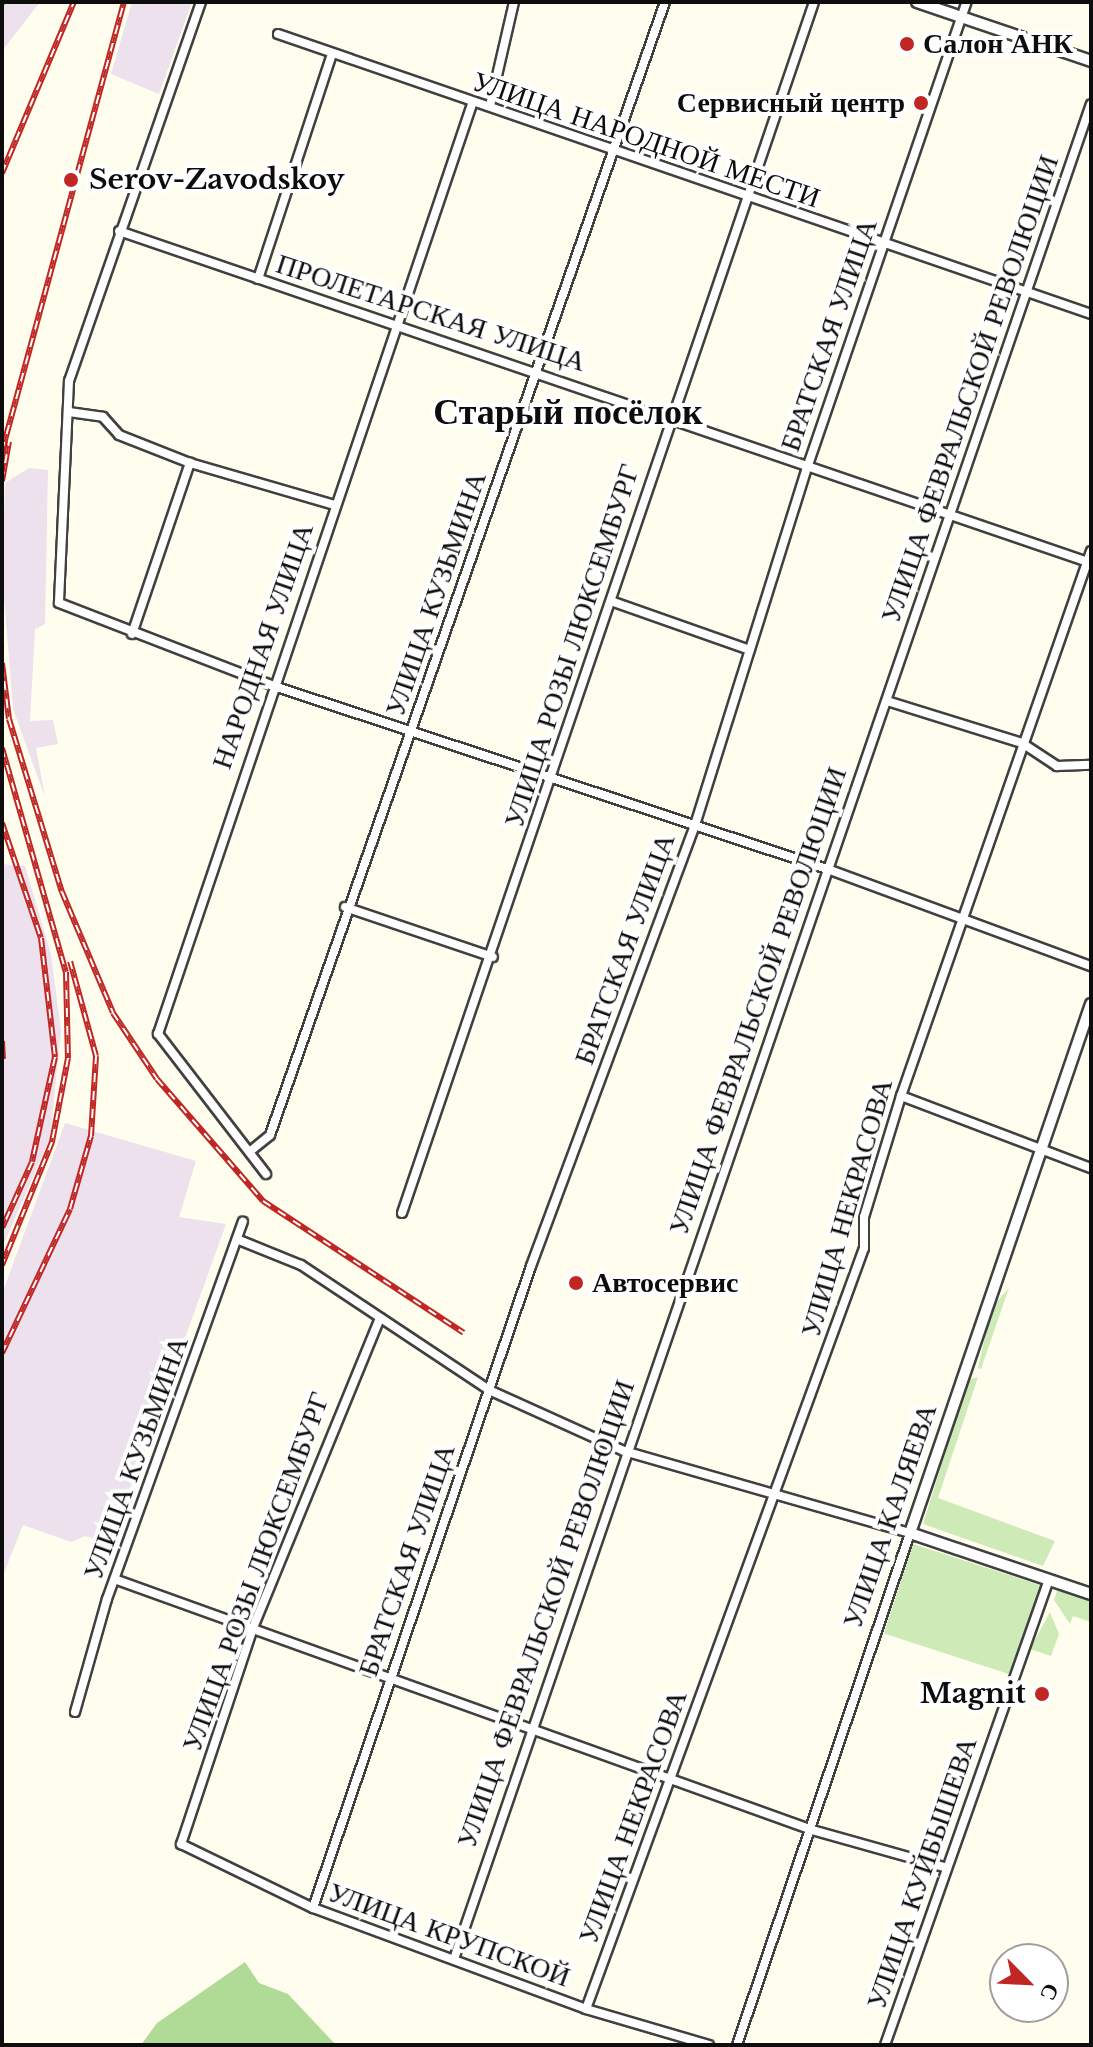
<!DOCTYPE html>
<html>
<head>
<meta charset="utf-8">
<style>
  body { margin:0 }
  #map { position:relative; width:1093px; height:2047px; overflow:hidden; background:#fffdee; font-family:"Libre Baskerville",serif }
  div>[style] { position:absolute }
  .industrial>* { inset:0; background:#ece1ec }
  .green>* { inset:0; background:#ceeab7; transform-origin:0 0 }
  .forest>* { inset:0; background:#b0db96 }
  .roads { filter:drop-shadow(2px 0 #404040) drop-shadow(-2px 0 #404040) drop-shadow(0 2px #404040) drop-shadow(0 -2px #404040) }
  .minor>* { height:8px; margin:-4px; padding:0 4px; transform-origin:4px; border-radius:4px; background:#fff }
  .tertiary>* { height:10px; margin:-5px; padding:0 5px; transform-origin:5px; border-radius:5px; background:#fff }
  .rail>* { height:6px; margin-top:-3px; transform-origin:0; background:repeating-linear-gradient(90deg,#fff 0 9px,#c02623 0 18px); box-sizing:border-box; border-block:2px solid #c02623 }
  .dots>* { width:22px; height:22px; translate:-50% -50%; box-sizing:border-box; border:4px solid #fff; border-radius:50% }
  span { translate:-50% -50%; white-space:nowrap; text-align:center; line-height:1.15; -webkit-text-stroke:8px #fff; paint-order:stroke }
  .poi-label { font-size:28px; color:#0d0d0d; font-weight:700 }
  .left { translate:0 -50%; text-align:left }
  .right { translate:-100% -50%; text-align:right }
  .street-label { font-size:28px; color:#0d0d0d }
  .district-label { font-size:36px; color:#0d0d0d; font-weight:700 }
  .frame { position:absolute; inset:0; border:4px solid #0d0d0d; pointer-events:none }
  .north { position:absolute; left:989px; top:1943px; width:80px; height:80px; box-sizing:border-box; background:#fff; border:2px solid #9e9e9e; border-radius:50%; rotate:114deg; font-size:22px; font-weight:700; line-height:32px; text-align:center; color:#0d0d0d }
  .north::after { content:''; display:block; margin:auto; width:28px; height:36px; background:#c02623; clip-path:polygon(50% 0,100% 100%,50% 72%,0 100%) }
</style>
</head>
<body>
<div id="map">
  <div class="industrial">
    <i style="clip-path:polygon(2px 2px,40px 2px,2px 51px)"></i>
    <i style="clip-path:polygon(132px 2px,192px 2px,159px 94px,111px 74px)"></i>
    <i style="clip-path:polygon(29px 468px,48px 470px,45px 624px,35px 629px,30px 721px,53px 720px,58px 744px,36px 748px,45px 797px,13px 709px,2px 572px,5px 483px)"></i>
    <i style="clip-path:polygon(2px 864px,25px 866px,51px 954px,61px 1030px,50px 1138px,2px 1248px)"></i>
    <i style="clip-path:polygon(65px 1123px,196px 1161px,179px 1217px,226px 1224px,111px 1544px,85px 1536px,71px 1542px,23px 1525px,2px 1578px,2px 1294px)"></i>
  </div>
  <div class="green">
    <i style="clip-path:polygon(1009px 1288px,981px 1369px,978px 1368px,992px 1307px)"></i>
    <i style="clip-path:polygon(978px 1377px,938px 1498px,1055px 1541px,1043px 1566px,923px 1524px,968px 1380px)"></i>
    <i style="left:913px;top:1544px;width:136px;height:94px;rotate:18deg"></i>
    <i style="clip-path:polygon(1058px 1588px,1091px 1600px,1091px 1622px,1073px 1616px,1070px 1624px,1054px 1600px)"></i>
    <i style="clip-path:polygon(1050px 1612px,1059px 1634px,1051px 1656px,1030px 1649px)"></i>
  </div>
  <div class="forest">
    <i style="clip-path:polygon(245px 1962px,259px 1983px,288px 1994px,336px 2045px,141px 2045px,157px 2023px)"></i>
  </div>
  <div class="roads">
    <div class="minor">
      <i style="left:201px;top:2px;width:401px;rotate:109.2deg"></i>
      <i style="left:69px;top:381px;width:222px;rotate:92.6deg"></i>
      <i style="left:59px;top:603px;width:227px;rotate:21.1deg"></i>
      <i style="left:271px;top:685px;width:586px;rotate:18.31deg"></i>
      <i style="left:827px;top:869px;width:281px;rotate:20.2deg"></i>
      <i style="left:278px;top:34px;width:860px;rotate:19deg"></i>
      <i style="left:490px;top:106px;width:107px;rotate:-77deg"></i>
      <i style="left:119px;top:231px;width:1027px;rotate:18.86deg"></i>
      <i style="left:258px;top:279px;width:237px;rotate:-71.8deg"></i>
      <i style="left:69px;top:412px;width:34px;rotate:8deg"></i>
      <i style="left:103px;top:417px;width:24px;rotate:48deg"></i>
      <i style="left:119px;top:435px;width:76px;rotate:21.5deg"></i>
      <i style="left:190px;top:463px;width:151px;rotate:16.2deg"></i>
      <i style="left:611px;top:601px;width:147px;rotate:19.4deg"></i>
      <i style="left:132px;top:634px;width:181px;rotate:-71.3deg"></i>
      <i style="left:887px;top:701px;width:141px;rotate:17.3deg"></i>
      <i style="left:1022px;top:743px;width:42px;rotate:33.3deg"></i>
      <i style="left:1057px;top:766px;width:34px;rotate:-2deg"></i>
      <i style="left:345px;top:907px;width:156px;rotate:18.7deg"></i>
      <i style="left:901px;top:1096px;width:203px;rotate:20.8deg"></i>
      <i style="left:253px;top:1149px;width:22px;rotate:-39deg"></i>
      <i style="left:270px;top:1135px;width:1200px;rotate:-70.78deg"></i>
      <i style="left:266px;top:1174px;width:177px;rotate:-127.6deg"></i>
      <i style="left:158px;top:1034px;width:982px;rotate:-71.34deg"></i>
      <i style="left:402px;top:1213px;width:1279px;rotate:-71.21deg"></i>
      <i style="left:239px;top:1240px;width:67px;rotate:22deg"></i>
      <i style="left:301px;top:1265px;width:226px;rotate:33.6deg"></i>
      <i style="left:489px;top:1390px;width:148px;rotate:24.3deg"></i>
      <i style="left:624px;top:1451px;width:298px;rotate:16deg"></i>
      <i style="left:910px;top:1533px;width:540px;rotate:108.67deg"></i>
      <i style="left:380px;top:1318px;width:335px;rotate:112.3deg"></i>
      <i style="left:253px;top:1628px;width:228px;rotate:108.4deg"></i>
      <i style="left:181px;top:1844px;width:147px;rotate:25.9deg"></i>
      <i style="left:313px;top:1908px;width:291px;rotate:20.3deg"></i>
      <i style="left:586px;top:2009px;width:128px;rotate:16.3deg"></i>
      <i style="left:117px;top:1580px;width:739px;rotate:19.78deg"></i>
      <i style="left:812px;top:1830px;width:140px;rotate:15.7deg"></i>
      <i style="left:75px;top:1712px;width:117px;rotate:-74.2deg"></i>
      <i style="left:107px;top:1599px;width:401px;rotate:-70.2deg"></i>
      <i style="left:313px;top:1908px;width:678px;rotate:-71.24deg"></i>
      <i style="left:531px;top:1266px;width:471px;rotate:-69.6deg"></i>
      <i style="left:695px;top:825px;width:374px;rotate:-72.6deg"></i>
      <i style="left:807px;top:468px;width:493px;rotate:-71.1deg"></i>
      <i style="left:454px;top:1959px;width:1961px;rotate:-71.05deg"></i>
      <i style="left:586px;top:2009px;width:810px;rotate:-69.93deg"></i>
      <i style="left:864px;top:1248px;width:31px;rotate:-90deg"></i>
      <i style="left:864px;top:1217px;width:127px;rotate:-73deg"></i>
      <i style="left:901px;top:1096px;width:577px;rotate:-70.78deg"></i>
      <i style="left:885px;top:2045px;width:493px;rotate:-70.6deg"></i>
    </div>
    <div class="tertiary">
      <i style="left:917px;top:2px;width:184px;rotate:18.7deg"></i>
      <i style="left:1091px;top:1004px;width:559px;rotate:108.89deg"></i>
      <i style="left:910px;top:1533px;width:191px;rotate:18.6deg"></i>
    </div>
  </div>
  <div class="rail">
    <i style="left:2px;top:3px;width:1px;rotate:-45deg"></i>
    <i style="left:2px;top:173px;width:186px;rotate:-67.2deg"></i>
    <i style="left:2px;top:451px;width:465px;rotate:-74.8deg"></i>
    <i style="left:2px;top:481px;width:40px;rotate:-80deg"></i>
    <i style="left:2px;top:663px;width:56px;rotate:82.9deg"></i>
    <i style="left:9px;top:719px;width:181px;rotate:73deg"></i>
    <i style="left:62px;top:892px;width:131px;rotate:67.1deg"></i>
    <i style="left:113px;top:1013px;width:79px;rotate:56.3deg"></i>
    <i style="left:157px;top:1079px;width:162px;rotate:49deg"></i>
    <i style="left:263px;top:1201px;width:240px;rotate:33.3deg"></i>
    <i style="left:2px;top:748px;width:233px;rotate:74.1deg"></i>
    <i style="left:66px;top:972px;width:86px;rotate:88.7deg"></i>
    <i style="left:68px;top:1058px;width:86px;rotate:100.8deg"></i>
    <i style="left:52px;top:1142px;width:133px;rotate:112.1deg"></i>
    <i style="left:2px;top:823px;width:121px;rotate:71.3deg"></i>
    <i style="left:41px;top:938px;width:120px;rotate:83.3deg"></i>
    <i style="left:55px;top:1057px;width:107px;rotate:102.4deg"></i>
    <i style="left:32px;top:1162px;width:72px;rotate:114.4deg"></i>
    <i style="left:2px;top:1041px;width:18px;rotate:87deg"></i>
    <i style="left:2px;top:1353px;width:159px;rotate:-64.7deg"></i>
    <i style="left:70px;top:1209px;width:76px;rotate:-74deg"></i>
    <i style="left:91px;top:1136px;width:80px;rotate:-86.4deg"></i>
    <i style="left:96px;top:1056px;width:98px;rotate:-105.3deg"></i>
  </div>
  <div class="dots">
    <i style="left:907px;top:44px;background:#c02623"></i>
    <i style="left:921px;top:103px;background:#c02623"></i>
    <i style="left:71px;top:180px;background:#c02623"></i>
    <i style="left:576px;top:1283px;background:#c02623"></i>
    <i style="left:1042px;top:1694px;background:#c02623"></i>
  </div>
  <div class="poi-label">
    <span class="left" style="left:923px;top:44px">Салон АНК</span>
    <span class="right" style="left:905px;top:103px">Сервисный центр</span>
    <span class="left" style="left:89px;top:180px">Serov-Zavodskoy</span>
    <span class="left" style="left:592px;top:1283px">Автосервис</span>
    <span class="right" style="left:1026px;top:1694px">Magnit</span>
  </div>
  <div class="street-label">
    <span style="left:646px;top:140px;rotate:19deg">УЛИЦА НАРОДНОЙ МЕСТИ</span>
    <span style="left:431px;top:313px;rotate:18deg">ПРОЛЕТАРСКАЯ УЛИЦА</span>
    <span style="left:829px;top:335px;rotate:-71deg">БРАТСКАЯ УЛИЦА</span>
    <span style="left:970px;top:389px;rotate:-71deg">УЛИЦА ФЕВРАЛЬСКОЙ РЕВОЛЮЦИИ</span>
    <span style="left:436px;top:594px;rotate:-71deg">УЛИЦА КУЗЬМИНА</span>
    <span style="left:263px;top:646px;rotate:-71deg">НАРОДНАЯ УЛИЦА</span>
    <span style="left:572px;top:646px;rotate:-72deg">УЛИЦА РОЗЫ ЛЮКСЕМБУРГ</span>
    <span style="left:625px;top:949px;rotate:-70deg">БРАТСКАЯ УЛИЦА</span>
    <span style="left:758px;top:1001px;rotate:-71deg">УЛИЦА ФЕВРАЛЬСКОЙ РЕВОЛЮЦИИ</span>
    <span style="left:847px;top:1208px;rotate:-74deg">УЛИЦА НЕКРАСОВА</span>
    <span style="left:136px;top:1458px;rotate:-70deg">УЛИЦА КУЗЬМИНА</span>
    <span style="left:890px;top:1516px;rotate:-71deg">УЛИЦА КАЛЯЕВА</span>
    <span style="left:407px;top:1560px;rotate:-71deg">БРАТСКАЯ УЛИЦА</span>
    <span style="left:256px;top:1572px;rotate:-70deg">УЛИЦА РОЗЫ ЛЮКСЕМБУРГ</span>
    <span style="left:546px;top:1614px;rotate:-71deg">УЛИЦА ФЕВРАЛЬСКОЙ РЕВОЛЮЦИИ</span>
    <span style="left:633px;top:1817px;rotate:-70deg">УЛИЦА НЕКРАСОВА</span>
    <span style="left:922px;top:1873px;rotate:-71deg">УЛИЦА КУЙБЫШЕВА</span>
    <span style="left:449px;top:1935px;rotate:20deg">УЛИЦА КРУПСКОЙ</span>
  </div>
  <div class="district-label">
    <span style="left:568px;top:412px">Старый посёлок</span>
  </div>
  <div class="frame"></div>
  <div class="north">С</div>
</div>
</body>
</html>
